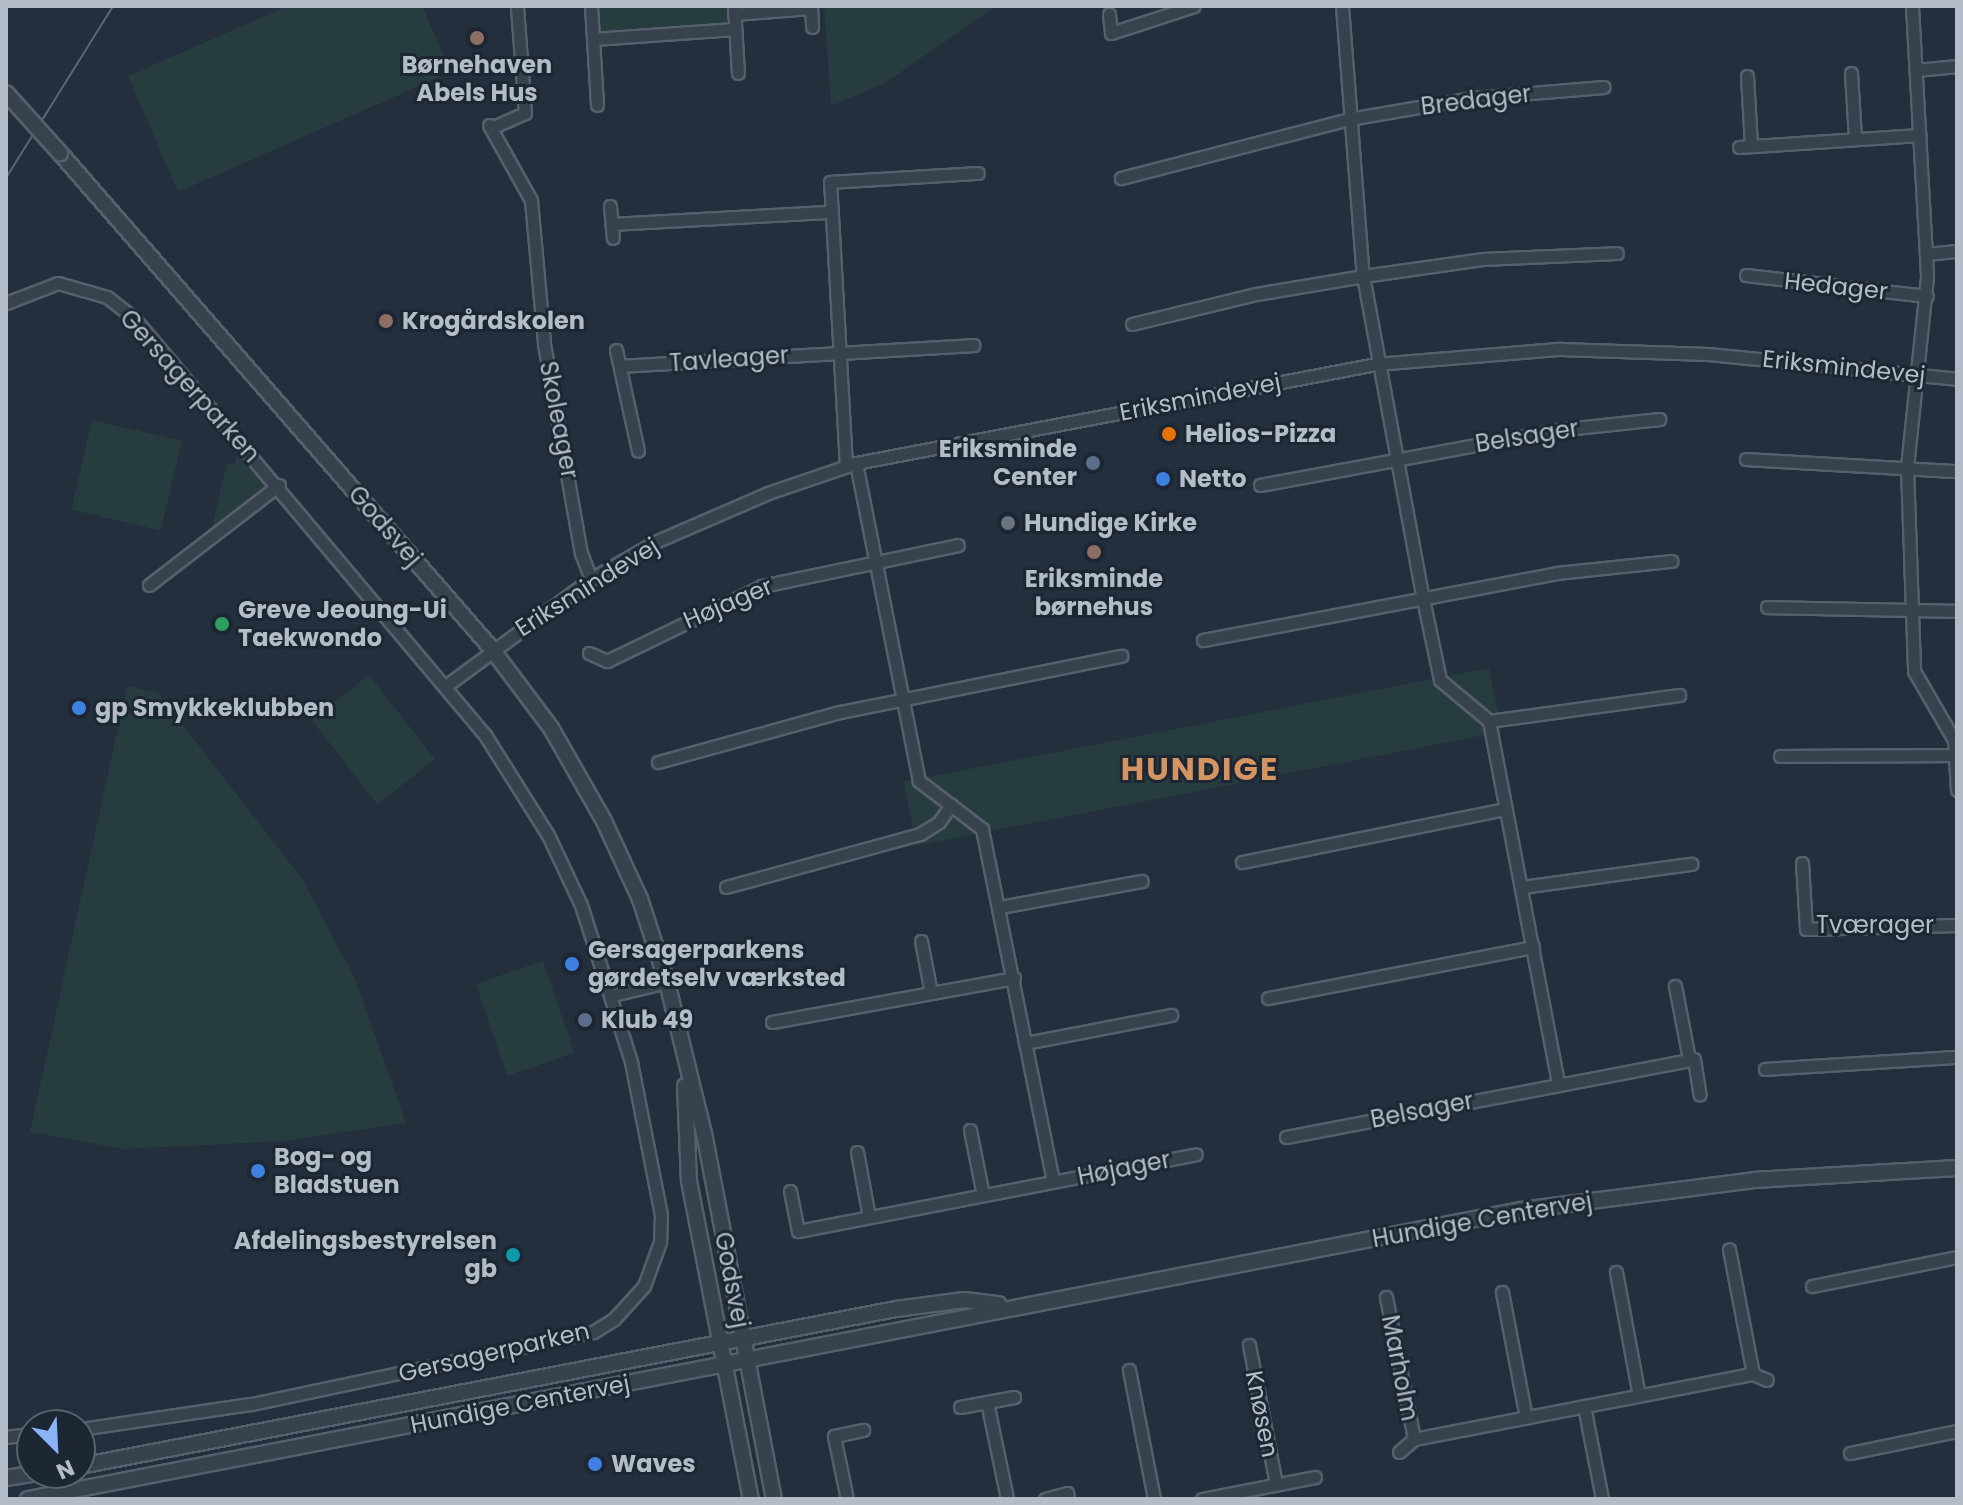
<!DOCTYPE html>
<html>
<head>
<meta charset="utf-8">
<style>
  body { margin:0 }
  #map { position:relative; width:1963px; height:1505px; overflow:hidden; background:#242f3e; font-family:Poppins,sans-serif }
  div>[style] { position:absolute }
  .green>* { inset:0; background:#263c3f; transform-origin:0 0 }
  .roads { filter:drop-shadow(2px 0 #565f6c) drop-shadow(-2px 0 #565f6c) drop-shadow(0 2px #565f6c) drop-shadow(0 -2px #565f6c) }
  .minor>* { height:11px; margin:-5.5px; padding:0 5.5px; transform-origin:5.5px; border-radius:5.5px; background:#38414e }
  .tertiary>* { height:14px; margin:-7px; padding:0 7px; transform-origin:7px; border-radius:7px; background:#38414e }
  .tram>* { height:2px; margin:-1px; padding:0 1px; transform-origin:1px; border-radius:1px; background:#5a6575 }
  .bridges { filter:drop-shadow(2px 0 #565f6c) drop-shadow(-2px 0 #565f6c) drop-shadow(0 2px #565f6c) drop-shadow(0 -2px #565f6c) }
  .tertiary-bridge>* { height:14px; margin:-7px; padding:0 7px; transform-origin:7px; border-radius:7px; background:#38414e }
  .dots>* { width:22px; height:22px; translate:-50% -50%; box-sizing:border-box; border:4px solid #1d2633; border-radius:50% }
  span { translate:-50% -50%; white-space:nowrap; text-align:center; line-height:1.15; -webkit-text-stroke:6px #1d2633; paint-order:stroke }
  .poi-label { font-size:24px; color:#b4bcc9; font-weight:700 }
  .left { translate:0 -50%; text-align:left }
  .right { translate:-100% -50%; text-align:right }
  .street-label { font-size:24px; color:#b4bcc9 }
  .district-label { font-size:32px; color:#d59563; font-weight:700; letter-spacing:2px }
  .frame { position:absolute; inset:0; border:8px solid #b4bcc9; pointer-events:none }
  .north { position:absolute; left:16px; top:1409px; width:80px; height:80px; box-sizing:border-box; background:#1d2633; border:2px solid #59626f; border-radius:50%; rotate:156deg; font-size:22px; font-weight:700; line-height:32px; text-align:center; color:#b4bcc9 }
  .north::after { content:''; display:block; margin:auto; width:28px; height:36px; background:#8ab4f8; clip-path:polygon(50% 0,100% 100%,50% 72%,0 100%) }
</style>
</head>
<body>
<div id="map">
  <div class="green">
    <i style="clip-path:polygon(288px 6px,422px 6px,451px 72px,178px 192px,128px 76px)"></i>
    <i style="clip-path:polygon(596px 6px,728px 6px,729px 18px,724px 25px,601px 33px)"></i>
    <i style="clip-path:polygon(824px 6px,997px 6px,883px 84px,831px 106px)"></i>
    <i style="left:92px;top:420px;width:92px;height:92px;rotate:13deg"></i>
    <i style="clip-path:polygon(237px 453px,266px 488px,211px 532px,227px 463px,235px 464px)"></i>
    <i style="left:1489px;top:668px;width:65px;height:596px;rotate:79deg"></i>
    <i style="left:369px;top:675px;width:107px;height:73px;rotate:52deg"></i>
    <i style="clip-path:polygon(127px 686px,158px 693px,303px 880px,356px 981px,406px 1123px,284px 1141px,124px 1149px,30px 1132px)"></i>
    <i style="left:543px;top:961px;width:97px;height:71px;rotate:71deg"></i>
  </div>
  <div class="roads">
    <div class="minor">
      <i style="left:591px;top:6px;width:99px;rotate:86.5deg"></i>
      <i style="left:734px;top:6px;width:67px;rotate:86.6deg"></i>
      <i style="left:811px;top:6px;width:21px;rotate:87deg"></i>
      <i style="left:1342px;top:6px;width:271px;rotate:85.6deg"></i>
      <i style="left:1363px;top:276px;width:329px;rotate:79.5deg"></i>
      <i style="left:1423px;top:599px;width:83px;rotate:78.1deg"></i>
      <i style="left:1440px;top:680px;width:64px;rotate:39.9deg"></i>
      <i style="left:1489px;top:721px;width:369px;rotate:79.2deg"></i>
      <i style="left:1912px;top:6px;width:271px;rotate:86.8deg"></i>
      <i style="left:1927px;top:277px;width:192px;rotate:96deg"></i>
      <i style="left:1907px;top:468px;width:203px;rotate:88deg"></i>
      <i style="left:1914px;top:671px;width:80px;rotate:59.9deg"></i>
      <i style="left:1954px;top:740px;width:50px;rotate:86.6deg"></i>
      <i style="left:734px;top:14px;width:77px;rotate:-4.5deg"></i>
      <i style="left:1109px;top:14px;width:19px;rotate:84deg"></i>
      <i style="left:1111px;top:33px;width:87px;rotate:-18deg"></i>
      <i style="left:593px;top:39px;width:142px;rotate:-4deg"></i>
      <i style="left:1916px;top:70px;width:41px;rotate:-5.6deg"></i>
      <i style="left:1851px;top:73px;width:66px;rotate:86.5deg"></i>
      <i style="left:1747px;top:76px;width:70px;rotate:86.7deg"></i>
      <i style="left:489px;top:125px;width:86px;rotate:60.8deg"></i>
      <i style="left:531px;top:200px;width:145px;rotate:84.8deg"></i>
      <i style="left:544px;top:344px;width:212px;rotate:80deg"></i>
      <i style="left:581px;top:553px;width:28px;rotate:69deg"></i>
      <i style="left:491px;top:128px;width:37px;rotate:-24deg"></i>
      <i style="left:525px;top:113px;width:107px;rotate:-94.3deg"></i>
      <i style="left:1739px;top:147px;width:181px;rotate:-3.8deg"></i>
      <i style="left:1121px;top:178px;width:236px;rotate:-14.5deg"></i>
      <i style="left:1349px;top:119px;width:125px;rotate:-9.7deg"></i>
      <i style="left:1472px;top:98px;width:132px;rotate:-4.8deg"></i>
      <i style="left:610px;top:206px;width:32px;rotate:85deg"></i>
      <i style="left:612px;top:224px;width:218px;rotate:-3.2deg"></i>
      <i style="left:1927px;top:254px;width:30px;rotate:-6deg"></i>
      <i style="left:1746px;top:275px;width:182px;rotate:6.6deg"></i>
      <i style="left:6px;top:303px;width:56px;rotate:-21deg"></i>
      <i style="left:58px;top:283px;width:51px;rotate:15.9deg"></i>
      <i style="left:107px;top:297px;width:34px;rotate:38deg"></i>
      <i style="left:134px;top:318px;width:545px;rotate:49.91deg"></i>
      <i style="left:485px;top:735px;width:118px;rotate:57.8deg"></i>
      <i style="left:548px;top:835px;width:77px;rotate:64.8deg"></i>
      <i style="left:581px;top:905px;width:165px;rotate:72.3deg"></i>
      <i style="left:631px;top:1062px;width:156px;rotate:78.9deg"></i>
      <i style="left:661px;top:1215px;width:27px;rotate:92deg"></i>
      <i style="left:660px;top:1242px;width:47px;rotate:110deg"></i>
      <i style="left:644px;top:1286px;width:45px;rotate:132.3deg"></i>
      <i style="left:614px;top:1319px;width:25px;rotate:148deg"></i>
      <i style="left:593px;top:1332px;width:350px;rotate:168.1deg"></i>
      <i style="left:250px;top:1404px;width:172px;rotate:171.6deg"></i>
      <i style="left:1132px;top:324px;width:128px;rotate:-13.6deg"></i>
      <i style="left:1256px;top:294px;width:109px;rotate:-9.5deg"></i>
      <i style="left:1363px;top:276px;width:120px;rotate:-8.1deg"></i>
      <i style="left:1482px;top:259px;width:135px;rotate:-2.5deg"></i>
      <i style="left:616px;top:350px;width:103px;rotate:77.7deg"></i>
      <i style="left:620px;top:366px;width:354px;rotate:-3.4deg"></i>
      <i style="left:1746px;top:459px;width:211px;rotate:3.3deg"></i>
      <i style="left:856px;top:463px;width:324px;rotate:78.8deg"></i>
      <i style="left:919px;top:781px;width:79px;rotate:37.3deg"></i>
      <i style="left:982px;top:829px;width:359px;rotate:78.6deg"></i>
      <i style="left:846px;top:466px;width:284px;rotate:-93.2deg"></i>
      <i style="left:830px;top:182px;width:148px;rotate:-3.5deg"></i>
      <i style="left:1260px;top:485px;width:301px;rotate:-10.5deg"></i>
      <i style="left:1556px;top:430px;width:104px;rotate:-6.1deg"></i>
      <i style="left:149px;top:585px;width:164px;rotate:-37.6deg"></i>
      <i style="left:1767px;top:607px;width:190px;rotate:1.2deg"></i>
      <i style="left:1203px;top:640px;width:360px;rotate:-10.7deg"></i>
      <i style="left:1557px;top:573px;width:115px;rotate:-6deg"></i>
      <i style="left:589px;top:653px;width:20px;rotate:24deg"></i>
      <i style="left:607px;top:661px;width:172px;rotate:-25.8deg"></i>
      <i style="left:762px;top:586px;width:200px;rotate:-11.8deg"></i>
      <i style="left:447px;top:685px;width:179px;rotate:-36.4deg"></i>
      <i style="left:591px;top:579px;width:74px;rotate:-30deg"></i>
      <i style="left:655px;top:542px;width:123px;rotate:-23.4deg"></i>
      <i style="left:768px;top:493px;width:93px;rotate:-18.8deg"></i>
      <i style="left:856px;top:463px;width:529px;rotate:-10.78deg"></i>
      <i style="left:1376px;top:364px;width:185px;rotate:-4.7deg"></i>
      <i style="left:1560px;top:349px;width:148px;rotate:1.9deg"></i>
      <i style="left:1708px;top:354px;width:250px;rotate:5.7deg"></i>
      <i style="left:1489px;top:721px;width:192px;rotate:-7.8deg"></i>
      <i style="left:1780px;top:756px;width:177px;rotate:-0.3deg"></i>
      <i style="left:658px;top:762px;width:189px;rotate:-15.4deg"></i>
      <i style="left:840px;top:712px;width:287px;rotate:-11.3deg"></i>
      <i style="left:1242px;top:862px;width:267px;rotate:-11.4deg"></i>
      <i style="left:1802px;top:863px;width:66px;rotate:86.5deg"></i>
      <i style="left:1806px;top:929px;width:151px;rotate:-1.5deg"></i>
      <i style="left:726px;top:887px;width:201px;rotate:-15.3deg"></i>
      <i style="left:920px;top:834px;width:22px;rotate:-32deg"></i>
      <i style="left:939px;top:822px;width:21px;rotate:-55deg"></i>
      <i style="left:1522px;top:887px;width:171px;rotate:-7.8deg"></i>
      <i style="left:1000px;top:907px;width:144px;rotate:-10.4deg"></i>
      <i style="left:921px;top:941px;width:53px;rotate:79.1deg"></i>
      <i style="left:1675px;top:986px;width:74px;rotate:79.1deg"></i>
      <i style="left:613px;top:995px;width:56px;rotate:-13.5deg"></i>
      <i style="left:1268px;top:998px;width:270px;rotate:-10.9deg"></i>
      <i style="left:772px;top:1022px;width:246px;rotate:-10.3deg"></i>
      <i style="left:1025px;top:1043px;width:149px;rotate:-10.9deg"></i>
      <i style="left:1765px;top:1069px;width:192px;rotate:-3.6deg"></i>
      <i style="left:970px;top:1130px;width:66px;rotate:78.7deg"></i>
      <i style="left:1286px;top:1137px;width:415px;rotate:-10.8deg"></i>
      <i style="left:1694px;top:1059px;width:36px;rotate:81deg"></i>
      <i style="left:857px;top:1152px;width:66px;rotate:79.5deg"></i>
      <i style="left:790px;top:1191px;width:41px;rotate:78.7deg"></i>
      <i style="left:798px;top:1231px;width:405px;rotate:-10.9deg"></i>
      <i style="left:1616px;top:1272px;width:126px;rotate:79.5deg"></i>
      <i style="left:1812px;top:1286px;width:148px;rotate:-11.3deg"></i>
      <i style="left:1502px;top:1292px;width:128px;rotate:79.2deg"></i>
      <i style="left:1386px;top:1297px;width:145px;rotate:78.8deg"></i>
      <i style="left:1414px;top:1439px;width:345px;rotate:-10.9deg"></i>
      <i style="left:1753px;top:1374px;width:127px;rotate:-100.9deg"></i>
      <i style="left:1249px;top:1345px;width:142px;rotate:79deg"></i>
      <i style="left:1129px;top:1370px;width:131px;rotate:79deg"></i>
      <i style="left:1753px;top:1374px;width:15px;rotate:23deg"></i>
      <i style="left:987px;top:1402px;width:99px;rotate:78.3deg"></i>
      <i style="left:1584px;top:1406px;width:95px;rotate:79deg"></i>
      <i style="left:960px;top:1407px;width:55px;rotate:-10.5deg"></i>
      <i style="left:6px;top:1437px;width:26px;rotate:-7deg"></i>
      <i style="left:1399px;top:1452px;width:20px;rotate:-41deg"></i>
      <i style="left:1850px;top:1453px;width:109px;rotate:-11.6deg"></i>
      <i style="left:847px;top:1499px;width:64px;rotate:-101.7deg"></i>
      <i style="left:834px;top:1436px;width:30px;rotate:-12deg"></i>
      <i style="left:1045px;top:1499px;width:23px;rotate:-15deg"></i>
      <i style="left:1067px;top:1493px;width:6px;rotate:81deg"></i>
      <i style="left:1202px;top:1499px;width:115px;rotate:-11deg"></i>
    </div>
    <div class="tertiary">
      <i style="left:60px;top:153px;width:656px;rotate:48.95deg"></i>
      <i style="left:491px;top:648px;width:100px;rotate:53.1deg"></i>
      <i style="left:551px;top:728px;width:107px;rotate:60.3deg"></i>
      <i style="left:604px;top:821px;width:86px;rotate:65.2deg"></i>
      <i style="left:640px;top:899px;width:87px;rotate:72deg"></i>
      <i style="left:667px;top:982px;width:161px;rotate:76.3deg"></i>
      <i style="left:705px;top:1138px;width:368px;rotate:79.2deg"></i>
      <i style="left:685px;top:1086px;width:95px;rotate:87.6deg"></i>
      <i style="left:689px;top:1181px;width:324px;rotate:79deg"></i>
      <i style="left:80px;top:1466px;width:831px;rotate:-10.89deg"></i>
      <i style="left:896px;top:1309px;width:69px;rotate:-7.5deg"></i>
      <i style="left:964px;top:1300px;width:35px;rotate:7deg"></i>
      <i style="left:6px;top:1478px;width:32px;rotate:-9deg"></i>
      <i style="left:28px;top:1499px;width:1521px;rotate:-10.96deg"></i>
      <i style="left:1521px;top:1210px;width:235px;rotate:-7.3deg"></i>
      <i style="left:1754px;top:1180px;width:203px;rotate:-3.4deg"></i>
    </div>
  </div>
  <div class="tram">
    <i style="left:6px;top:178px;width:203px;rotate:-58.1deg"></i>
  </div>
  <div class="bridges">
    <div class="tertiary-bridge">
      <i style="left:6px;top:93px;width:81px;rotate:48deg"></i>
    </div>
  </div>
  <div class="dots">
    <i style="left:477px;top:38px;background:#8d6e63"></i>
    <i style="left:386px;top:321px;background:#8d6e63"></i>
    <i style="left:1169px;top:434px;background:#e8710a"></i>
    <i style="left:1093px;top:463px;background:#5c6f8a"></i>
    <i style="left:1163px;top:479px;background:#3f7fe0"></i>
    <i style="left:1008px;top:523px;background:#6b7280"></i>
    <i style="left:1094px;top:552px;background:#8d6e63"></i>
    <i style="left:222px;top:624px;background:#2e9e5b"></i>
    <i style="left:79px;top:708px;background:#3f7fe0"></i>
    <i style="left:572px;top:964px;background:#3f7fe0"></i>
    <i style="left:585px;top:1020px;background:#5c6f8a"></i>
    <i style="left:258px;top:1171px;background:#3f7fe0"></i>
    <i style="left:513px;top:1255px;background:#0f9aa8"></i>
    <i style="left:595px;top:1464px;background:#3f7fe0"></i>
  </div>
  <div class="poi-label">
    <span style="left:477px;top:79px">Børnehaven<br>Abels Hus</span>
    <span class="left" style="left:402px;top:321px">Krogårdskolen</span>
    <span class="left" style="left:1185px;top:434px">Helios-Pizza</span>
    <span class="right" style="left:1077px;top:463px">Eriksminde<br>Center</span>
    <span class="left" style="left:1179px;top:479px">Netto</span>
    <span class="left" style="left:1024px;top:523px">Hundige Kirke</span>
    <span style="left:1094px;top:593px">Eriksminde<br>børnehus</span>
    <span class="left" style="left:238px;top:624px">Greve Jeoung-Ui<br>Taekwondo</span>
    <span class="left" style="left:95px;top:708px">gp Smykkeklubben</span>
    <span class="left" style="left:588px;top:964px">Gersagerparkens<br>gørdetselv værksted</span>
    <span class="left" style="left:601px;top:1020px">Klub 49</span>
    <span class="left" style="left:274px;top:1171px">Bog- og<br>Bladstuen</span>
    <span class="right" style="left:497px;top:1255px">Afdelingsbestyrelsen<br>gb</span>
    <span class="left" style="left:611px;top:1464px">Waves</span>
  </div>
  <div class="street-label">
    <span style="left:1476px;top:100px;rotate:-7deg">Bredager</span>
    <span style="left:1836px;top:286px;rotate:6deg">Hedager</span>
    <span style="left:729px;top:359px;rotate:-4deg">Tavleager</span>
    <span style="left:1844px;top:367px;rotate:6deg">Eriksmindevej</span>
    <span style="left:190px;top:386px;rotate:48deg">Gersagerparken</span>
    <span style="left:1200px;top:397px;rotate:-11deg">Eriksmindevej</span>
    <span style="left:559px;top:420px;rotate:79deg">Skoleager</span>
    <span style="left:1527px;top:436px;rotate:-9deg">Belsager</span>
    <span style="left:385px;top:526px;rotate:49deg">Godsvej</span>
    <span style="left:587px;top:587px;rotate:-32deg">Eriksmindevej</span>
    <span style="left:728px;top:603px;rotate:-23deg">Højager</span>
    <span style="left:1875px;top:925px">Tværager</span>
    <span style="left:1422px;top:1110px;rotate:-11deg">Belsager</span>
    <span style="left:1124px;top:1168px;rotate:-11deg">Højager</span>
    <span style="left:1482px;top:1220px;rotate:-10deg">Hundige Centervej</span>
    <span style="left:732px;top:1280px;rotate:79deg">Godsvej</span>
    <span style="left:494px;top:1352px;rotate:-13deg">Gersagerparken</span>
    <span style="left:1400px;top:1368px;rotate:79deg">Marholm</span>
    <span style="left:520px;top:1404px;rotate:-11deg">Hundige Centervej</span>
    <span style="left:1262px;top:1414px;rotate:79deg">Knøsen</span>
  </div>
  <div class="district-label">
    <span style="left:1200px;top:769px">HUNDIGE</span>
  </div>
  <div class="frame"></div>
  <div class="north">N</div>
</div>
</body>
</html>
